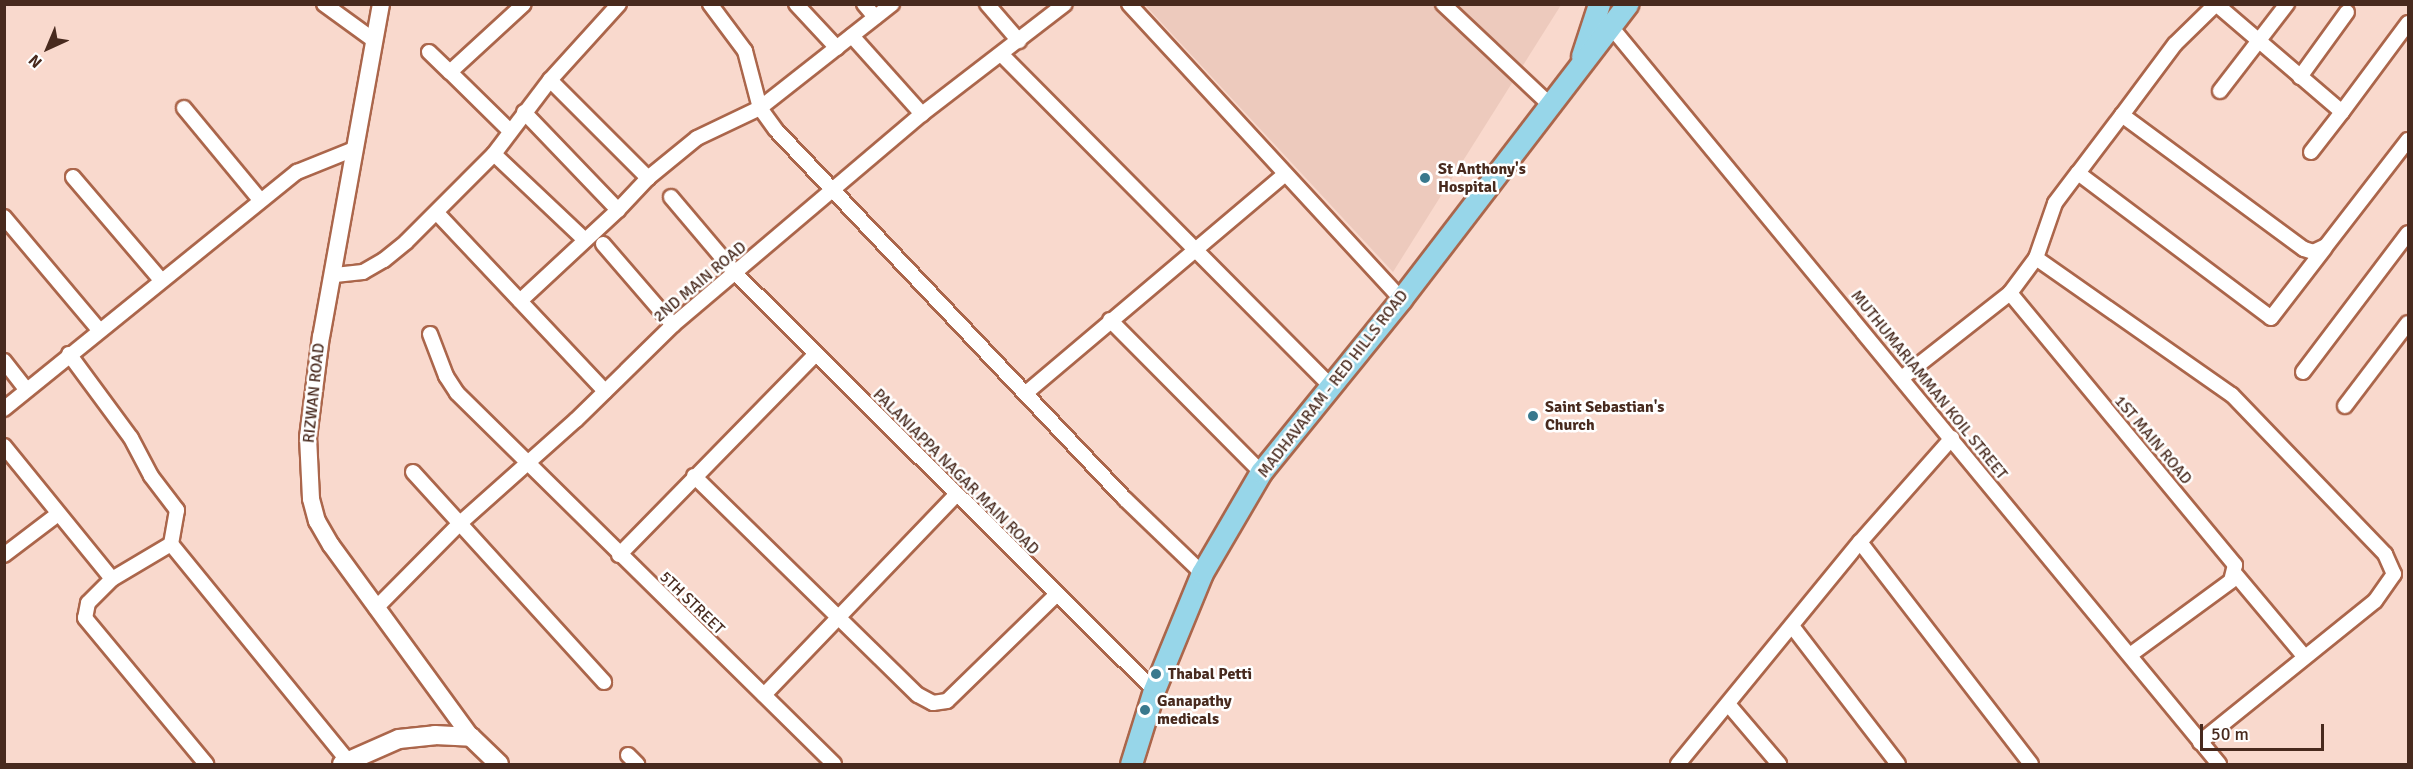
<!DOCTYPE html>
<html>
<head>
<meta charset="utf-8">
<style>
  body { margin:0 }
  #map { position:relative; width:2413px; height:769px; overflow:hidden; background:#f9d9cd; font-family:Signika,sans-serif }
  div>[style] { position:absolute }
  .built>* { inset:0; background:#edcabd }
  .roads { filter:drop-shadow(2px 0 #ab664b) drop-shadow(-2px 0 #ab664b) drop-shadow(0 2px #ab664b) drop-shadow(0 -2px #ab664b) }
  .minor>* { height:14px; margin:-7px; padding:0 7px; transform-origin:7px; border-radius:7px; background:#fff }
  .tertiary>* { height:16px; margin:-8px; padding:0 8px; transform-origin:8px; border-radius:8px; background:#fff }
  .secondary>* { height:18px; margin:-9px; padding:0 9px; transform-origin:9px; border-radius:9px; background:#fff }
  .primary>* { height:21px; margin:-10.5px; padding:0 10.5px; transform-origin:10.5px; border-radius:10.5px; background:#97d6e9 }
  .dots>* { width:16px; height:16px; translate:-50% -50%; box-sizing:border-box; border:3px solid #fff; border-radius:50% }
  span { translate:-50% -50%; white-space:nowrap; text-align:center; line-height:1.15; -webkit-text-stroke:5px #fff; paint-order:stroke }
  .poi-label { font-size:16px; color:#482a1e; font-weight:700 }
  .left { translate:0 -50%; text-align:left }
  .street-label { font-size:16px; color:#482a1e }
  .frame { position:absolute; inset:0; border:6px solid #482a1e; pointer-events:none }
  .north { position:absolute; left:18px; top:18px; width:60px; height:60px; -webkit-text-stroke:4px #fff; paint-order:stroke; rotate:224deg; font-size:16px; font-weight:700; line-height:24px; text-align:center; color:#482a1e }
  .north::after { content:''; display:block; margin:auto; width:21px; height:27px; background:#482a1e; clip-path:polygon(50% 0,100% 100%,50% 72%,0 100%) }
  .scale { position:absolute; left:2200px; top:724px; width:124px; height:27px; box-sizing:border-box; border:3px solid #482a1e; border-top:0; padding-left:8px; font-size:18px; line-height:21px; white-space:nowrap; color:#482a1e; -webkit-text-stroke:4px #fff; paint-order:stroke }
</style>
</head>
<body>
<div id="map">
  <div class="built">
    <i style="clip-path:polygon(1145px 5px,1561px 5px,1393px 272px)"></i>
  </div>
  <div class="roads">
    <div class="minor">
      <i style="left:324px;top:4px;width:63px;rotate:36deg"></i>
      <i style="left:619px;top:4px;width:103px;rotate:132.2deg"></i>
      <i style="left:550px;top:80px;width:139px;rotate:45deg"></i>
      <i style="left:710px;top:4px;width:59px;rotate:53.3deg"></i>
      <i style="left:745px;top:51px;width:59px;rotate:75.3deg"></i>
      <i style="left:760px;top:108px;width:27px;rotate:54deg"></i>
      <i style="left:776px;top:130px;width:508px;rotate:46.6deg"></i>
      <i style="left:1125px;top:499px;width:107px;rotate:43.9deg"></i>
      <i style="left:796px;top:4px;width:60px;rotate:47deg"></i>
      <i style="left:864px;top:4px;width:17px;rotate:50deg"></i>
      <i style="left:987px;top:4px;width:49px;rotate:49.1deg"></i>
      <i style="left:1129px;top:4px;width:401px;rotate:47.3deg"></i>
      <i style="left:1443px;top:4px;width:147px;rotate:43.3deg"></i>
      <i style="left:2216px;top:4px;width:166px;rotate:40.6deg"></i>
      <i style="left:2342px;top:112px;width:111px;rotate:-53.4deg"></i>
      <i style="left:2214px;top:6px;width:54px;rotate:135.7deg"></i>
      <i style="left:2175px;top:44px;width:89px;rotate:126.7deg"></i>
      <i style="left:2122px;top:115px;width:226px;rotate:36.4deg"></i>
      <i style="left:2304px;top:249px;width:9px;rotate:18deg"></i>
      <i style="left:2313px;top:252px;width:14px;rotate:-25deg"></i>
      <i style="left:2326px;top:246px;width:134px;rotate:-52.3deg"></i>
      <i style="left:1612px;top:28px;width:954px;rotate:50.49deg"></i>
      <i style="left:852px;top:36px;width:105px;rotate:48.1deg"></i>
      <i style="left:429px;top:52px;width:29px;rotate:44deg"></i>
      <i style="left:1002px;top:55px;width:465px;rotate:45.2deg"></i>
      <i style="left:2300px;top:77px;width:80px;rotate:-54.1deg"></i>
      <i style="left:2220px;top:91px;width:110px;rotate:-52.4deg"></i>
      <i style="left:184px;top:108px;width:119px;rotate:50.4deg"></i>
      <i style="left:524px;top:112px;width:136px;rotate:46.2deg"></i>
      <i style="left:2122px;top:115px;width:73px;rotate:127.2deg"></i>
      <i style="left:2078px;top:173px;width:241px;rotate:36.9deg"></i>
      <i style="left:2271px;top:318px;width:88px;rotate:-52.4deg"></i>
      <i style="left:510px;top:131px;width:84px;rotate:-135.5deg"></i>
      <i style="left:450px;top:72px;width:100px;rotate:-42.6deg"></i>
      <i style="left:2311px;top:152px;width:51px;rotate:-52.2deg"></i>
      <i style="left:494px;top:154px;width:125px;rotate:43.4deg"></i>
      <i style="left:73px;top:177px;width:134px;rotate:49.5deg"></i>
      <i style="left:671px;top:197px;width:101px;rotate:49.8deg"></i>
      <i style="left:736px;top:274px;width:590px;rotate:44.86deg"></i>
      <i style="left:437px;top:213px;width:245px;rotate:46.7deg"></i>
      <i style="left:4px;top:217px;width:148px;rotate:49.9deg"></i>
      <i style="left:603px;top:244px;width:107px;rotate:49.2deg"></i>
      <i style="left:2036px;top:258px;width:58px;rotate:-70.9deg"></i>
      <i style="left:2055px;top:203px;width:38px;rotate:-53deg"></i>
      <i style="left:335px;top:275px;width:28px;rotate:-6deg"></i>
      <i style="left:363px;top:272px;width:24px;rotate:-30deg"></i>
      <i style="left:384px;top:260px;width:28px;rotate:-39deg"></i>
      <i style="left:406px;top:242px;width:124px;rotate:-45deg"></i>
      <i style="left:494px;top:154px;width:93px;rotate:-52.9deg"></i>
      <i style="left:2010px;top:293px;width:353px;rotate:50.4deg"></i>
      <i style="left:2235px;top:565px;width:16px;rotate:104deg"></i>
      <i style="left:2231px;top:581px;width:125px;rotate:143.8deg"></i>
      <i style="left:520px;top:301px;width:134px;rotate:-42.9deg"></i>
      <i style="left:618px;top:210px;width:44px;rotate:-46.8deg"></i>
      <i style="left:648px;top:178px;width:63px;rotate:-39.2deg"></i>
      <i style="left:697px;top:138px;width:70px;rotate:-25.5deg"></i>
      <i style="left:760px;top:108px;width:168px;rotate:-38.2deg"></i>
      <i style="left:1110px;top:320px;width:214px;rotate:45.2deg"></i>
      <i style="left:430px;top:334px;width:45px;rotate:69.1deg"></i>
      <i style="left:446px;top:376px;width:20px;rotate:57deg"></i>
      <i style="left:457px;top:393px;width:529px;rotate:44.54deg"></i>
      <i style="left:69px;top:354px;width:104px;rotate:53.6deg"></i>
      <i style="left:131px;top:438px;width:43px;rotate:62.2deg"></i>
      <i style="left:151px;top:476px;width:43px;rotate:52.6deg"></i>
      <i style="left:177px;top:510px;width:35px;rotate:100deg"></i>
      <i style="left:171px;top:544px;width:280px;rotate:50.8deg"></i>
      <i style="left:4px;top:361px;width:36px;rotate:52deg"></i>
      <i style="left:2303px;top:372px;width:174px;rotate:-52.9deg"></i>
      <i style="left:1903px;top:377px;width:136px;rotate:-38.1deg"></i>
      <i style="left:2010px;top:293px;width:44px;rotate:-53.4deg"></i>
      <i style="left:2036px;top:258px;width:239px;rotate:35deg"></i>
      <i style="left:2232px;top:395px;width:221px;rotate:46.1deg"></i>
      <i style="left:2385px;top:554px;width:22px;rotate:66deg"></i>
      <i style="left:2394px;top:574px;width:33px;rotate:125deg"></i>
      <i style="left:2375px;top:601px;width:225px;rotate:141.1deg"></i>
      <i style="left:1026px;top:393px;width:338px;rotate:-40.2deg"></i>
      <i style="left:2345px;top:406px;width:104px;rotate:-52.8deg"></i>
      <i style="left:4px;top:409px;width:377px;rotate:-39deg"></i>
      <i style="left:297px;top:172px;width:61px;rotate:-22deg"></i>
      <i style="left:4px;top:446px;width:171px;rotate:50.9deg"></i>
      <i style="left:413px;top:472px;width:284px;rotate:47.7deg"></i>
      <i style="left:694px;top:476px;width:313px;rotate:44.4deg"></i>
      <i style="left:918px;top:695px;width:17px;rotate:28deg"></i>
      <i style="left:933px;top:703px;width:14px;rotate:-8deg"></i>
      <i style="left:947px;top:701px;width:152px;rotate:-44.2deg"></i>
      <i style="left:1860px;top:542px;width:139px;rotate:-48.5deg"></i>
      <i style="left:171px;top:544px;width:69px;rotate:149.3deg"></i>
      <i style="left:112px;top:579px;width:34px;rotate:135deg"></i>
      <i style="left:88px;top:603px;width:15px;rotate:101deg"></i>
      <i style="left:85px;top:618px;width:190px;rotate:50.3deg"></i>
      <i style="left:4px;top:555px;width:68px;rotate:-37.2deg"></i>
      <i style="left:619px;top:555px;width:280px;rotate:-45.6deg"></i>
      <i style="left:2236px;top:575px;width:106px;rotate:50deg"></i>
      <i style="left:376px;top:608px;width:117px;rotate:-45.3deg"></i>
      <i style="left:458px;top:525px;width:158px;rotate:-41.7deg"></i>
      <i style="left:576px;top:420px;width:136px;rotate:-44.4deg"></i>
      <i style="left:673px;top:325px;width:326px;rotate:-40.3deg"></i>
      <i style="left:922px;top:114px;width:180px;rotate:-37.6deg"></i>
      <i style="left:1792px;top:626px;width:174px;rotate:52.5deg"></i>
      <i style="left:764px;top:695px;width:277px;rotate:-46.2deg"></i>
      <i style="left:1728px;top:704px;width:79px;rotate:49.6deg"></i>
      <i style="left:628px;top:755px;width:13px;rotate:45deg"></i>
      <i style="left:1678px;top:764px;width:287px;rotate:-50.7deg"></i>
      <i style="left:1860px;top:542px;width:280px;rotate:52.4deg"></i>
    </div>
    <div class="tertiary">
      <i style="left:381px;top:4px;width:337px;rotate:100.2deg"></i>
      <i style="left:321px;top:336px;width:102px;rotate:97.3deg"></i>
      <i style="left:308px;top:437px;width:62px;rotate:87.2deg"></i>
      <i style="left:311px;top:499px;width:23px;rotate:75deg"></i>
      <i style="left:317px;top:521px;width:28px;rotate:60deg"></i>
      <i style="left:331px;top:545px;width:238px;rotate:53.9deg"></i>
    </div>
    <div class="secondary">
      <i style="left:342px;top:764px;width:62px;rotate:-23.7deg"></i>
      <i style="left:399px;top:739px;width:36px;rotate:-6deg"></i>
      <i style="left:435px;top:735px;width:36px;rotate:3deg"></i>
      <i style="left:471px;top:737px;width:39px;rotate:44deg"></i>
    </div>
    <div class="primary">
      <i style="left:1582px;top:56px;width:55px;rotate:-71.9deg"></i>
      <i style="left:1131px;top:764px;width:77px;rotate:-72.7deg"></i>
      <i style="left:1154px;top:690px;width:126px;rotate:-67.7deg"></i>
      <i style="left:1202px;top:573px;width:117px;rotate:-59.7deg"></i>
      <i style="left:1261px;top:472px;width:223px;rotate:-51deg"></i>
      <i style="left:1401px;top:299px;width:372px;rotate:-52.5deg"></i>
    </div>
  </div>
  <div class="dots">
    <i style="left:1425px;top:178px;background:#39788d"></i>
    <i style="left:1533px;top:416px;background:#39788d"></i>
    <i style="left:1156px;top:674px;background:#39788d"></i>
    <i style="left:1145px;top:710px;background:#39788d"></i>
  </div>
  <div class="poi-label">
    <span class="left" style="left:1438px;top:178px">St Anthony's<br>Hospital</span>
    <span class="left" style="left:1545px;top:416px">Saint Sebastian's<br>Church</span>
    <span class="left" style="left:1168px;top:674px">Thabal Petti</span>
    <span class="left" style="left:1157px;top:710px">Ganapathy<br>medicals</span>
  </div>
  <div class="street-label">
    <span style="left:700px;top:282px;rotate:-40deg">2ND MAIN ROAD</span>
    <span style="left:1333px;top:384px;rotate:-52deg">MADHAVARAM - RED HILLS ROAD</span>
    <span style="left:1929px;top:385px;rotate:51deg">MUTHUMARIAMMAN KOIL STREET</span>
    <span style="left:314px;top:393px;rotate:-84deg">RIZWAN ROAD</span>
    <span style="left:2153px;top:440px;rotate:50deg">1ST MAIN ROAD</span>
    <span style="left:956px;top:472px;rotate:45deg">PALANIAPPA NAGAR MAIN ROAD</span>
    <span style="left:692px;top:603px;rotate:44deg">5TH STREET</span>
  </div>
  <div class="frame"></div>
  <div class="north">N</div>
  <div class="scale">50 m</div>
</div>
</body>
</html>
